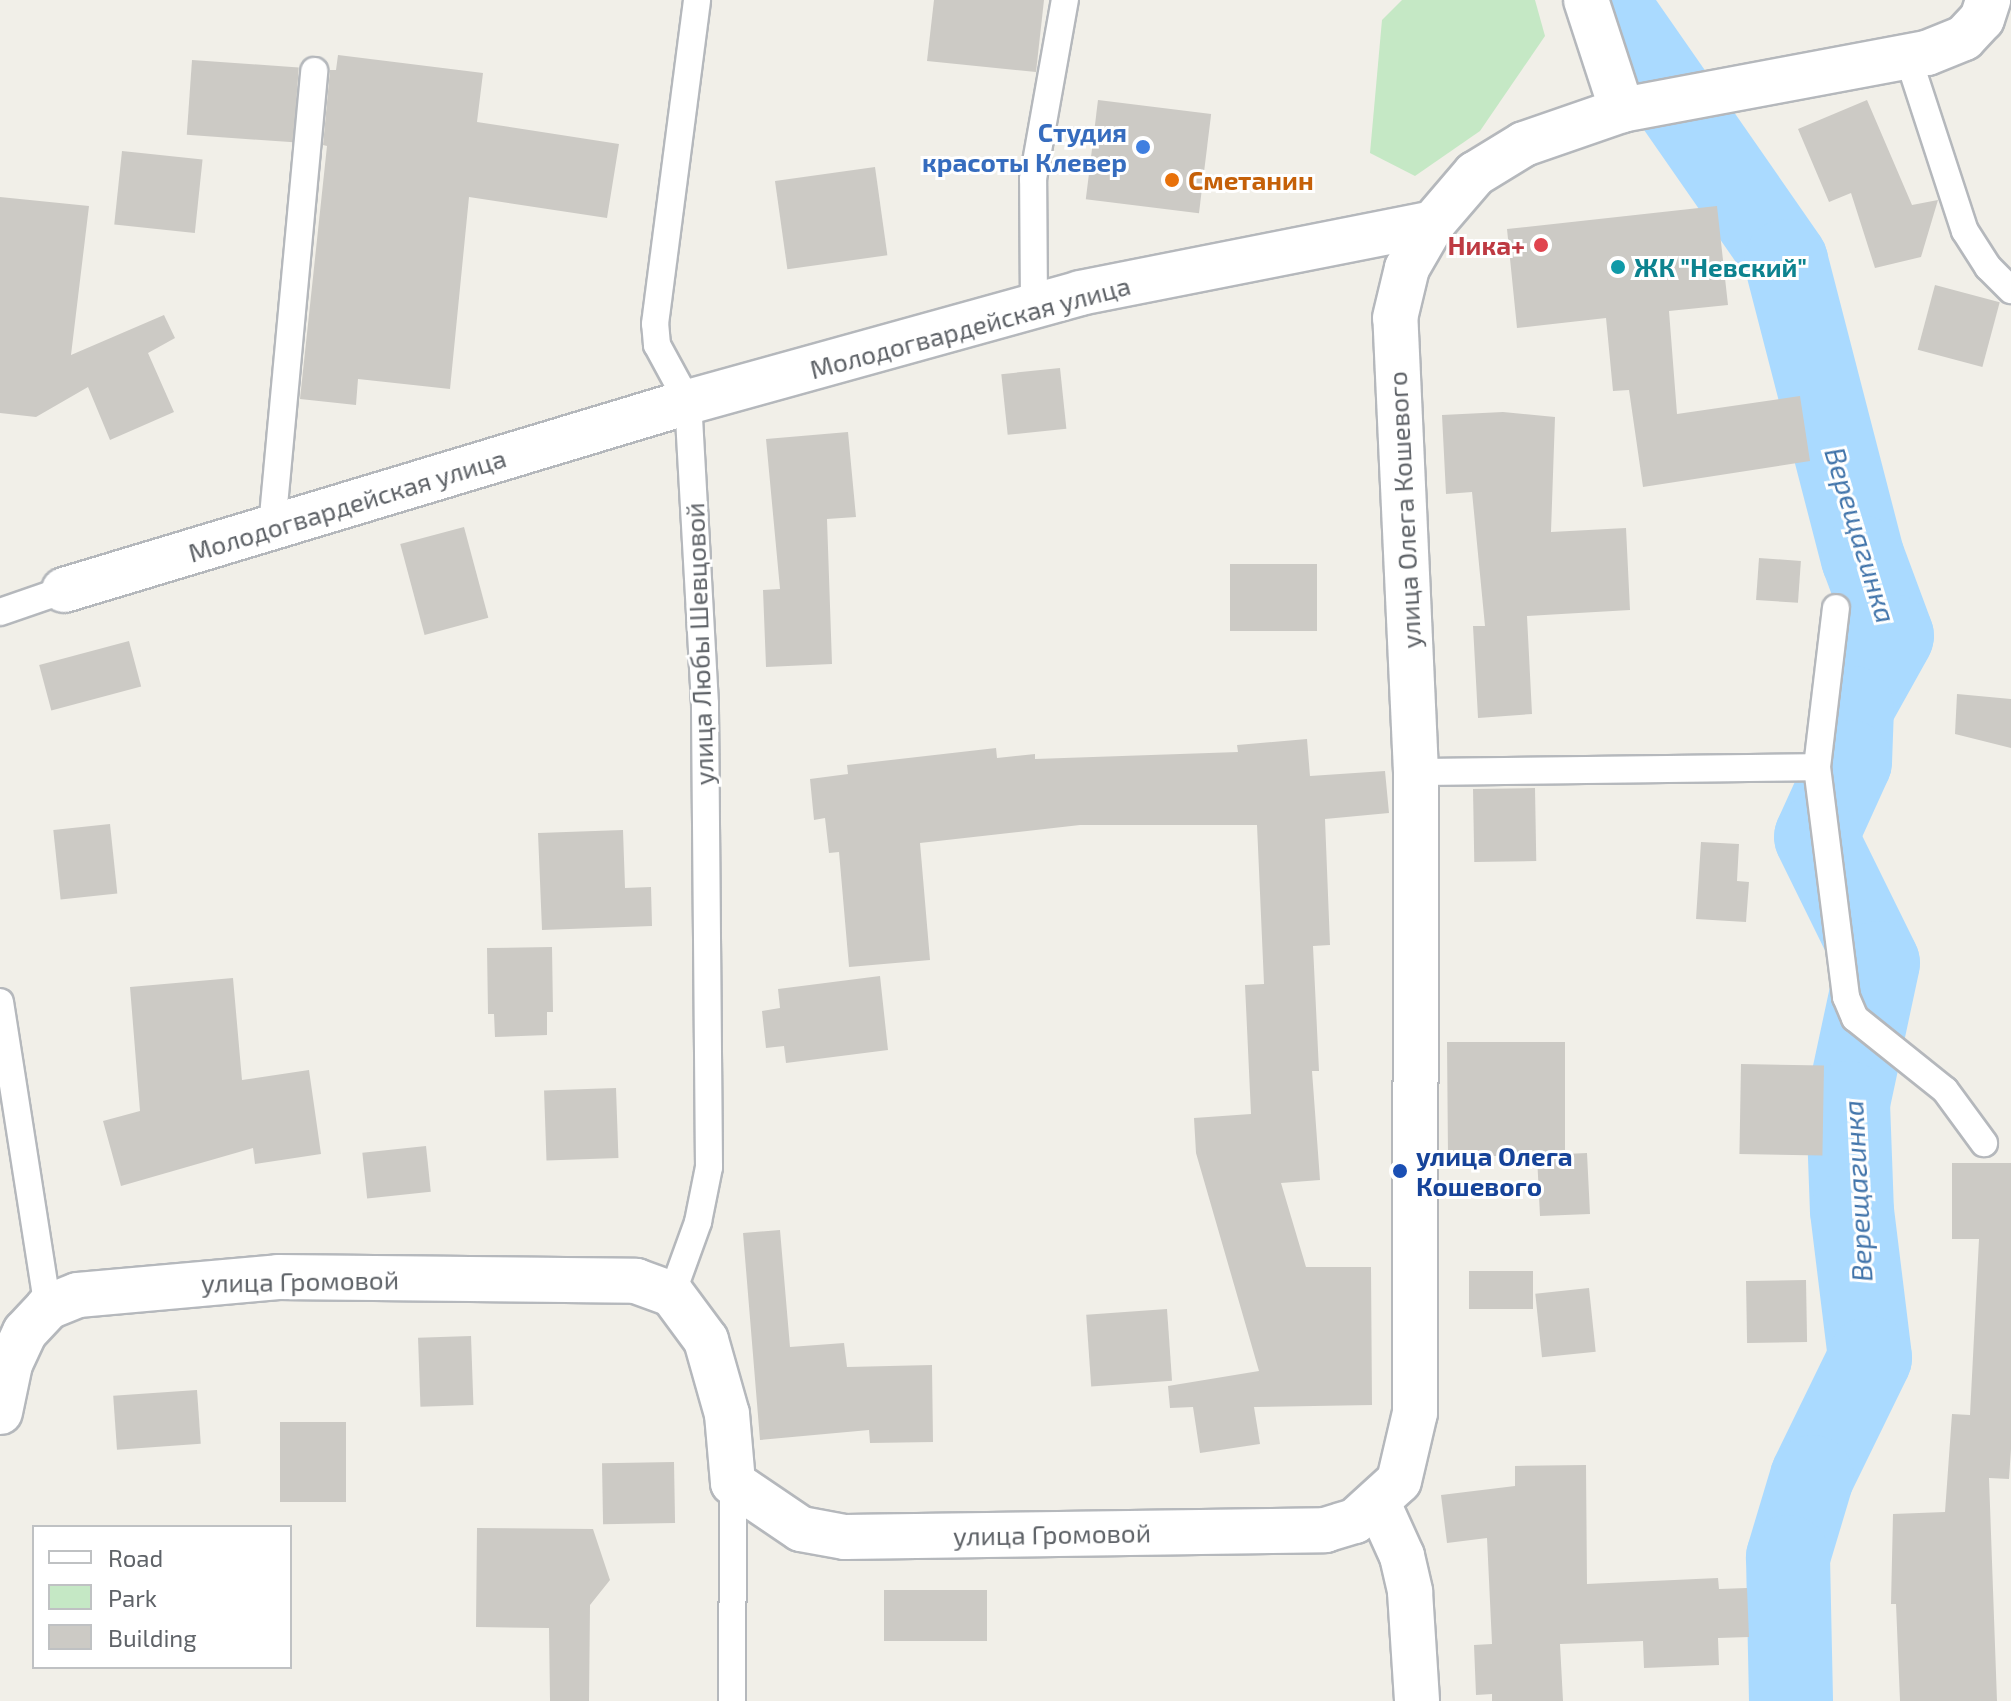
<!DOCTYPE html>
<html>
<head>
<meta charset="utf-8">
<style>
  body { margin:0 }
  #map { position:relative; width:2011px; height:1701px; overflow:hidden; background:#f1efe8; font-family:"Exo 2",sans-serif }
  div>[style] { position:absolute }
  .green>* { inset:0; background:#c5e8c5 }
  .river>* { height:84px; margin:-42px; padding:0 42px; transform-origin:42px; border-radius:42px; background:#aadaff }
  .building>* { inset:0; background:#cccac5; transform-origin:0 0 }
  .roads { filter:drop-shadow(2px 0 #b5b8bc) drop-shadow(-2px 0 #b5b8bc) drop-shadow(0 2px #b5b8bc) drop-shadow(0 -2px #b5b8bc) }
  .service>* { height:26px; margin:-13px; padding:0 13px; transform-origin:13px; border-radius:13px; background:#fff }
  .minor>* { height:44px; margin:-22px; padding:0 22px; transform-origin:22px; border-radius:22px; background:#fff }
  .dots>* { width:22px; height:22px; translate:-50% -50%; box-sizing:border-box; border:4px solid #fff; border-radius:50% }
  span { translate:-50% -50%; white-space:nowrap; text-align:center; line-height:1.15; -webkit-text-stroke:6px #fff; paint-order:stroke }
  .shop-label { font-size:26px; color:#366cbe; font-weight:700 }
  .right { translate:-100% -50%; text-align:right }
  .food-label { font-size:26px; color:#c56008; font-weight:700 }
  .left { translate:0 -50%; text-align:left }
  .health-label { font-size:26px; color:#be3a42; font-weight:700 }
  .culture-label { font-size:26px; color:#0d838f; font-weight:700 }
  .street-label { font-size:26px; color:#5f6368 }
  .transit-label { font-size:26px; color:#164399; font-weight:700 }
  .water-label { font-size:28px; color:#4174aa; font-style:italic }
  .legend { position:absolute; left:32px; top:1525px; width:260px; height:144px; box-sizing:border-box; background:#fff; border:2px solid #bfc1c3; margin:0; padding:10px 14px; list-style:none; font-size:24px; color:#5f6368 }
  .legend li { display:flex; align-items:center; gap:16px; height:40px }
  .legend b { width:40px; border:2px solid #bfc1c3 }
</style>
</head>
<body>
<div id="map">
  <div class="green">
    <i style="clip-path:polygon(1402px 0,1535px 0,1545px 36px,1480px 131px,1415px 176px,1370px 153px,1382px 20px)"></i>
  </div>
  <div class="river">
    <i style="left:1611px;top:0;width:17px;rotate:73deg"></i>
    <i style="left:1616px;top:16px;width:298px;rotate:55.2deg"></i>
    <i style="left:1786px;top:261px;width:307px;rotate:75.5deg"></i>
    <i style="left:1863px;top:558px;width:83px;rotate:69.6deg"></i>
    <i style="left:1892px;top:636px;width:82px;rotate:119.1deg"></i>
    <i style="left:1852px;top:708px;width:54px;rotate:92.1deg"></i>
    <i style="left:1850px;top:762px;width:82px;rotate:114.4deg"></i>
    <i style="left:1816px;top:837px;width:140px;rotate:63.8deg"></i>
    <i style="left:1878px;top:963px;width:143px;rotate:102.1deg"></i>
    <i style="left:1848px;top:1103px;width:108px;rotate:87.9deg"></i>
    <i style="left:1852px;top:1211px;width:148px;rotate:83deg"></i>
    <i style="left:1870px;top:1358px;width:132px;rotate:116deg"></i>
    <i style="left:1812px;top:1477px;width:84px;rotate:106.7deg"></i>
    <i style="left:1788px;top:1557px;width:144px;rotate:88.8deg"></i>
  </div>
  <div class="building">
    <i style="clip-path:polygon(934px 0,1044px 0,1036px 72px,927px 61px)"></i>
    <i style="clip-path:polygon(338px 55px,483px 73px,477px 122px,619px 144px,607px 218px,469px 197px,450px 389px,358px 379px,356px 405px,300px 399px,327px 146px,323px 145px,330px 70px,336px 70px)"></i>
    <i style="left:192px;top:60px;width:107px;height:75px;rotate:4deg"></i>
    <i style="left:1098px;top:100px;width:114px;height:100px;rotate:7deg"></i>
    <i style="clip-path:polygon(1867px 100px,1912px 205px,1938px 200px,1921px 257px,1875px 268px,1851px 193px,1829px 202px,1798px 129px)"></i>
    <i style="left:122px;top:151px;width:81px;height:74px;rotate:6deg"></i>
    <i style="left:875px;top:167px;width:89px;height:101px;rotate:82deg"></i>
    <i style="clip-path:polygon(0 197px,89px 206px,71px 355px,164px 315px,175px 338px,148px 353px,174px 412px,110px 440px,88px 387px,36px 417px,0 413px)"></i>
    <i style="clip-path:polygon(1717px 206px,1728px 305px,1669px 311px,1677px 414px,1800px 396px,1810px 461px,1643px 487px,1629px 390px,1613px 391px,1606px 318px,1517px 328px,1507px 229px)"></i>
    <i style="left:1935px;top:285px;width:67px;height:67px;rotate:15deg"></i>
    <i style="left:1060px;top:368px;width:61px;height:59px;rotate:84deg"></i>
    <i style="clip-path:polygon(1503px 412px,1555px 417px,1551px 532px,1626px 528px,1630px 610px,1527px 616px,1532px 714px,1478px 718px,1473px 626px,1485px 626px,1472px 492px,1446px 494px,1442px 415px)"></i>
    <i style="clip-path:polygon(848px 432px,856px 517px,827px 519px,832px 664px,766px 667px,763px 590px,780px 589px,766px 439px)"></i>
    <i style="left:464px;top:527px;width:94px;height:66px;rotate:75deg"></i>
    <i style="left:1759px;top:558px;width:42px;height:42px;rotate:4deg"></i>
    <i style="left:1317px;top:564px;width:67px;height:87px;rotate:90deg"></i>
    <i style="left:129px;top:641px;width:47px;height:93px;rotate:75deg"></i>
    <i style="clip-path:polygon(1957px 694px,2011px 699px,2011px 748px,1955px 734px)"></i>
    <i style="clip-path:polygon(1307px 739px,1310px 776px,1385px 771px,1389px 813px,1325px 819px,1330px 945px,1313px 946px,1319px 1071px,1312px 1071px,1320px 1180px,1281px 1183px,1306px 1267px,1371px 1267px,1372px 1405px,1254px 1407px,1260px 1444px,1200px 1453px,1193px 1407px,1170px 1408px,1168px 1386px,1259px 1371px,1196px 1153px,1194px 1118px,1251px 1114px,1245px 985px,1264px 984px,1257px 825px,1080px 825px,920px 843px,930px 960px,849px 967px,839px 852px,829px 853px,825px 818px,814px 820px,810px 779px,848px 774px,847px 765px,996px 748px,997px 758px,1035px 754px,1035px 759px,1238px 752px,1237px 745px)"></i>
    <i style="left:1535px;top:788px;width:73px;height:62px;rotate:89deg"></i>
    <i style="left:110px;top:824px;width:70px;height:57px;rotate:84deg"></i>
    <i style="clip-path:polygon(623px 830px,625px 888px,651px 887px,652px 926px,542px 930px,538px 833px)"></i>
    <i style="clip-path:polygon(1701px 842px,1739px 844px,1737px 881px,1749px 882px,1746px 922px,1696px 919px)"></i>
    <i style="clip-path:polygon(552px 947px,553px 1012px,547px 1012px,547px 1035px,495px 1037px,494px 1014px,488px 1014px,487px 948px)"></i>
    <i style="clip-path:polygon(880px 976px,888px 1050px,786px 1063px,784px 1046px,766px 1048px,762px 1011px,780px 1008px,778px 989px)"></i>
    <i style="clip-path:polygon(233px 978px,242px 1080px,309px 1070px,321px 1154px,255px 1164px,253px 1148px,121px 1186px,103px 1121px,140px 1111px,130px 987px)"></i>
    <i style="clip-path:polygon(1447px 1042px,1565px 1042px,1565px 1154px,1587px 1153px,1590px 1214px,1540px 1216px,1537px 1156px,1448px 1156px)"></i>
    <i style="left:1741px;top:1064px;width:83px;height:90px;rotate:1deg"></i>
    <i style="left:616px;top:1088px;width:70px;height:72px;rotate:88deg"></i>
    <i style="left:426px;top:1146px;width:46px;height:64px;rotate:84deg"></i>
    <i style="clip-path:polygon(1952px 1163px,2011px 1163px,2011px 1449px,2009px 1479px,1989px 1478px,1997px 1701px,1900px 1701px,1896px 1604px,1891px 1604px,1893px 1514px,1945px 1512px,1952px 1414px,1970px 1415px,1979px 1239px,1952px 1239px)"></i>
    <i style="clip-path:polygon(780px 1230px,790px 1347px,844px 1343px,847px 1367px,932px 1365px,933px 1442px,870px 1443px,869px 1430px,760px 1440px,743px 1233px)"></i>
    <i style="left:1469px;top:1271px;width:64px;height:38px"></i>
    <i style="left:1806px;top:1280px;width:62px;height:60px;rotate:89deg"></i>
    <i style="left:1589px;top:1288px;width:64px;height:54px;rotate:84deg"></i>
    <i style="left:1167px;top:1309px;width:72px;height:81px;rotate:86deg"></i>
    <i style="left:471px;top:1336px;width:69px;height:53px;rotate:88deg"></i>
    <i style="left:197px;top:1390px;width:54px;height:84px;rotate:86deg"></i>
    <i style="left:280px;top:1422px;width:66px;height:80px"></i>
    <i style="left:674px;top:1462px;width:61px;height:72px;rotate:89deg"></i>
    <i style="clip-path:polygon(1586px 1465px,1587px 1584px,1718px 1578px,1719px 1589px,1747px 1588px,1749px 1637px,1718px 1638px,1719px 1665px,1644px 1668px,1643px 1641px,1560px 1644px,1563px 1701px,1492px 1701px,1492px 1694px,1476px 1695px,1474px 1645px,1492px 1644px,1487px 1538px,1447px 1543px,1441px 1495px,1515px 1486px,1515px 1466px)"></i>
    <i style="clip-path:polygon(477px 1528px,593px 1529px,610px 1580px,590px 1605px,589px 1701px,550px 1701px,549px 1628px,476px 1627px)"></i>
    <i style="left:987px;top:1590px;width:51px;height:103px;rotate:90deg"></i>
  </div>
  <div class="roads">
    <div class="service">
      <i style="left:1908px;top:57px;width:183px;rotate:71.9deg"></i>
      <i style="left:1965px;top:231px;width:43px;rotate:57.4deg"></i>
      <i style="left:1988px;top:267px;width:33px;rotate:45deg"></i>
      <i style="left:1034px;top:307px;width:128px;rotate:-90.4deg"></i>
      <i style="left:1033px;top:179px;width:182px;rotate:-79.9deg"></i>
      <i style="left:272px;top:527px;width:458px;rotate:-84.7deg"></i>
      <i style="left:0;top:612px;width:68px;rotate:-19deg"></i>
      <i style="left:1817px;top:767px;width:160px;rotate:-83.2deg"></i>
      <i style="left:1416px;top:772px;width:401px;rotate:-0.7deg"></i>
      <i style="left:1817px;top:767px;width:232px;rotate:82.8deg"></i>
      <i style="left:1846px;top:997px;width:23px;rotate:67deg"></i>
      <i style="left:1855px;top:1018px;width:115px;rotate:38.7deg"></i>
      <i style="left:1945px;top:1090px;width:66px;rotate:53.7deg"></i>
      <i style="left:0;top:1002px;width:309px;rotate:81.1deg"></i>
      <i style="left:672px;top:1294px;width:77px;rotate:-70.1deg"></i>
      <i style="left:698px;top:1222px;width:56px;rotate:-78.7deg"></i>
      <i style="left:709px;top:1167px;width:463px;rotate:-90.5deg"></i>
      <i style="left:705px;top:704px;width:302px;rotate:-93.2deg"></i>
      <i style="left:688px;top:402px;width:65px;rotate:-118.5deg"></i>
      <i style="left:657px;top:345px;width:21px;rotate:-95deg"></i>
      <i style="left:655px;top:324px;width:327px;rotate:-82.6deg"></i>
      <i style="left:732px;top:1701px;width:218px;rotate:-89.7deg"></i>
    </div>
    <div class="minor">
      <i style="left:1586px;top:0;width:116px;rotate:71.9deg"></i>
      <i style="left:64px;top:590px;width:652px;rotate:-16.77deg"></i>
      <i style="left:688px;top:402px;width:407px;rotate:-15.5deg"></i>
      <i style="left:1080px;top:293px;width:360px;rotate:-11.2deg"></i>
      <i style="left:0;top:1412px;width:49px;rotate:-78.2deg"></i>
      <i style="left:10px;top:1364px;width:35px;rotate:-65deg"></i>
      <i style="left:25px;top:1332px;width:34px;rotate:-47deg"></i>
      <i style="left:48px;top:1307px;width:32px;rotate:-22deg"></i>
      <i style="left:78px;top:1295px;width:201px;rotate:-5.1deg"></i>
      <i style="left:278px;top:1277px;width:358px;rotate:0.6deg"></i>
      <i style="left:636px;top:1281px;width:38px;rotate:20deg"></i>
      <i style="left:672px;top:1294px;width:57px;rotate:53.5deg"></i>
      <i style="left:706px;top:1340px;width:77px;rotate:74.2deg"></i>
      <i style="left:727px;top:1414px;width:69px;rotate:85deg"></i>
      <i style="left:733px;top:1483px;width:82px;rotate:34.1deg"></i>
      <i style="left:801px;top:1529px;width:45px;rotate:10.3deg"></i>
      <i style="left:845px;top:1537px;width:480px;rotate:-0.8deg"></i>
      <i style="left:1325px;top:1530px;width:31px;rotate:-17deg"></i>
      <i style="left:1355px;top:1521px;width:59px;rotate:-42.3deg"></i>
      <i style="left:1399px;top:1481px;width:70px;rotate:-76.8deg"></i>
      <i style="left:1415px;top:1413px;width:641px;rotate:-89.91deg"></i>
      <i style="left:1416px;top:772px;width:454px;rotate:-92.6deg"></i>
      <i style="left:1395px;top:318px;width:51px;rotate:-76.5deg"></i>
      <i style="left:1407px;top:268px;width:52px;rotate:-60deg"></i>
      <i style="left:1433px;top:223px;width:65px;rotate:-49.4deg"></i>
      <i style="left:1475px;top:174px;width:57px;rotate:-31.5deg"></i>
      <i style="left:1524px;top:144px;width:104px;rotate:-19.1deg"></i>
      <i style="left:1622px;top:110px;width:310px;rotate:-10.6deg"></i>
      <i style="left:1927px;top:53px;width:40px;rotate:-22deg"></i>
      <i style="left:1964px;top:38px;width:26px;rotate:-47deg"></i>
      <i style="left:1982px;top:19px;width:20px;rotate:-72deg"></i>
      <i style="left:1378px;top:1503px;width:58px;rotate:65.6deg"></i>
      <i style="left:1402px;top:1556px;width:37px;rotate:77deg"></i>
      <i style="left:1410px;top:1592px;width:109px;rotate:86.3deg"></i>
    </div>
  </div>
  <div class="dots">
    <i style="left:1143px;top:147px;background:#3f7fe0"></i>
    <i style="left:1172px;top:180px;background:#e8710a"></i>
    <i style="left:1541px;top:245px;background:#e0444e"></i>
    <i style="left:1618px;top:267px;background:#0f9aa8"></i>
    <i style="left:1400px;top:1171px;background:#1a4fb4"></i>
  </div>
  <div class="shop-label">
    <span class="right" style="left:1127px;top:147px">Студия<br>красоты Клевер</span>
  </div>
  <div class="food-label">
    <span class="left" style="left:1188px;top:180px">Сметанин</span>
  </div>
  <div class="health-label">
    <span class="right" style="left:1525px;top:245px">Ника+</span>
  </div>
  <div class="culture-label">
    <span class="left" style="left:1634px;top:267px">ЖК "Невский"</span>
  </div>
  <div class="street-label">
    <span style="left:970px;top:327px;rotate:-15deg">Молодогвардейская улица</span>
    <span style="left:347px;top:505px;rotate:-17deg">Молодогвардейская улица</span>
    <span style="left:1404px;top:510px;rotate:-93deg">улица Олега Кошевого</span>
    <span style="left:699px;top:644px;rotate:-92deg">улица Любы Шевцовой</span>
    <span style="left:300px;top:1281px;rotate:-1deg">улица Громовой</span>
    <span style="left:1052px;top:1534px;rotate:-1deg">улица Громовой</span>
  </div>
  <div class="transit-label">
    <span class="left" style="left:1416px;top:1171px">улица Олега<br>Кошевого</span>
  </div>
  <div class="water-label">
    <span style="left:1861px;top:535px;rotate:73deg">Верещагинка</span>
    <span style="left:1857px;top:1191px;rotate:-93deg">Верещагинка</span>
  </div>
  <ul class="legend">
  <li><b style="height:10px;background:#fff"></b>Road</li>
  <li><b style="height:22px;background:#c5e8c5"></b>Park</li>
  <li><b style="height:22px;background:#cccac5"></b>Building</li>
  </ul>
</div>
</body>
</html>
